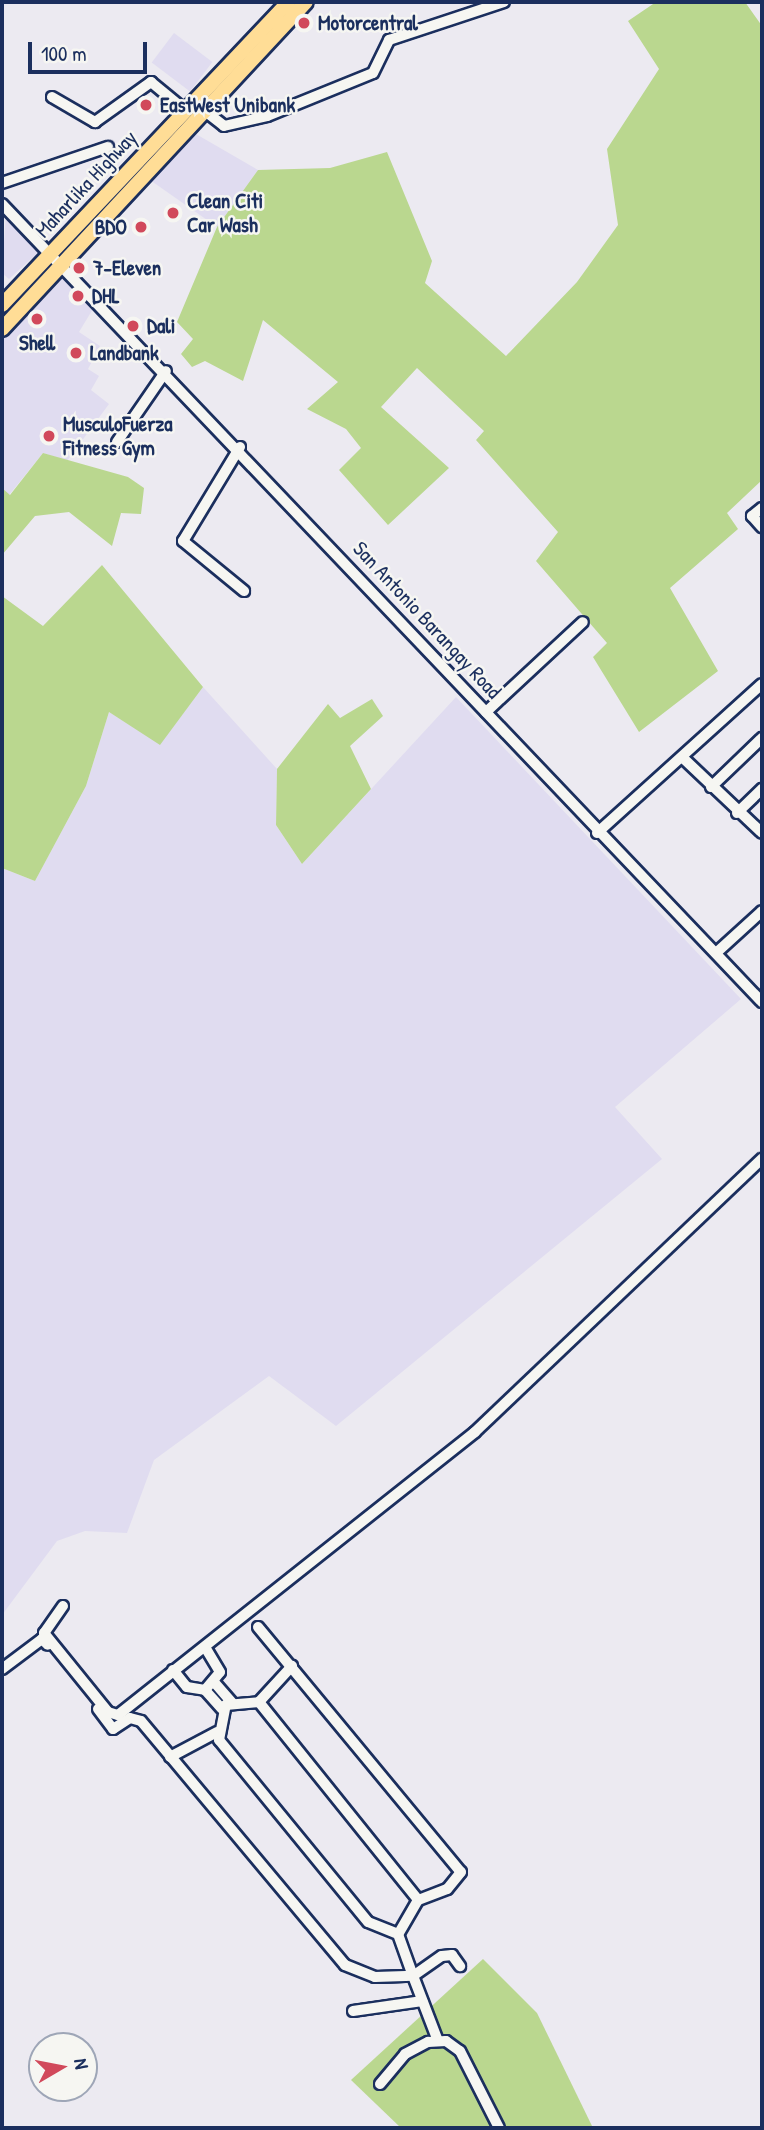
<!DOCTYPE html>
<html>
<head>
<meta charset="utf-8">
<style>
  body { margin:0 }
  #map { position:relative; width:764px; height:2130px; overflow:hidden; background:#eceaf1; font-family:"Patrick Hand",sans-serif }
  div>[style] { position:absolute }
  .built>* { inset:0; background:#e0dcf0; transform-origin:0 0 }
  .green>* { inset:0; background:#bad78f }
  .roads { filter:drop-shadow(2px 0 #1b2f5e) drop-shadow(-2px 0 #1b2f5e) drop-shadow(0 2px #1b2f5e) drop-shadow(0 -2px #1b2f5e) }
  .minor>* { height:10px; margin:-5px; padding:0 5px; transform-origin:5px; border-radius:5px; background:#f6f6f2 }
  .highway>* { height:14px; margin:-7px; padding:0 7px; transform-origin:7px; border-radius:7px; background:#ffdd96 }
  .dots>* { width:19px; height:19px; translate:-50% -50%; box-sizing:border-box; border:4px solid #f6f6f2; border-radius:50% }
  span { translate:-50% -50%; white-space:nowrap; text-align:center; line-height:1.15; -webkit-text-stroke:5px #f6f6f2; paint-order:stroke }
  .poi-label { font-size:21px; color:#1b2f5e; font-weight:700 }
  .left { translate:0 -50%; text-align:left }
  .right { translate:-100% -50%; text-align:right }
  .street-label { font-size:21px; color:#1b2f5e }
  .frame { position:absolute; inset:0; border:4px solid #1b2f5e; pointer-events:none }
  .north { position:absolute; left:28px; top:2032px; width:70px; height:70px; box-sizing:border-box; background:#f6f6f2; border:2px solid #9ea6b7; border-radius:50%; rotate:80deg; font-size:19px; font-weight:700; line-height:28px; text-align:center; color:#1b2f5e }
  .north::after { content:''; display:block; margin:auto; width:24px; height:32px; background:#d1495b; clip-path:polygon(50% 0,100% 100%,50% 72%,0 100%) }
  .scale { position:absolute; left:28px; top:42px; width:119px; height:32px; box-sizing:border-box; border:4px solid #1b2f5e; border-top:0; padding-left:9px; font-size:21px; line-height:24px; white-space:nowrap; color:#1b2f5e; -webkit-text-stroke:5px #f6f6f2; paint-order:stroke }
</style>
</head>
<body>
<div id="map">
  <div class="built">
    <i style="left:174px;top:33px;width:48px;height:37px;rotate:37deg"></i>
    <i style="clip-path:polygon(189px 130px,258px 170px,217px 227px,150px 180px)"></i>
    <i style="clip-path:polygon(6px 213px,41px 250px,9px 279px,2px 273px)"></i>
    <i style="clip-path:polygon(64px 273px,96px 304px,79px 332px,100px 346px,88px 369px,99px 376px,91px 390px,109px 404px,67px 461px,43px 453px,9px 495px,2px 488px,2px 338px)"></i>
    <i style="clip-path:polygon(203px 687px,277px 769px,276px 825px,302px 864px,456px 697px,741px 999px,615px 1107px,662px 1159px,336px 1426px,269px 1376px,154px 1460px,127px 1533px,85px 1531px,57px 1541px,2px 1615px,2px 868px,35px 881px,86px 786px,109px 712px,160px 744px)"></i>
  </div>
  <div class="green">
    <i style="clip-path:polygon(656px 2px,745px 2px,762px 26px,762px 480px,727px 513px,738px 529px,670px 588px,718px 671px,639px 732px,593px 657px,607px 643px,536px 561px,558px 532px,476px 440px,484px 431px,417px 368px,381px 407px,449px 468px,388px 525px,339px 470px,361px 448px,346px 429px,307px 409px,338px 382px,263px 320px,243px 381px,205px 361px,192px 367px,181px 354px,193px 339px,177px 322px,217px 227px,258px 170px,330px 168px,387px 152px,432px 261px,425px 283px,506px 356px,577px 282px,618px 225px,607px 149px,659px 69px,628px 21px)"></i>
    <i style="clip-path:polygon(43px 453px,128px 477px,144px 488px,141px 514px,121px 513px,112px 546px,69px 512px,35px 516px,2px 555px,2px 488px,10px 495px)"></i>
    <i style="clip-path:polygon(102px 565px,203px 687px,160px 745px,109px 712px,86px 786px,35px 881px,2px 868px,2px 596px,43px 626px)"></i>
    <i style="clip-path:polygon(372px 699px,383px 716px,350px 746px,371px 789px,302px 864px,276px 825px,277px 769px,328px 704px,340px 718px)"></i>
    <i style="clip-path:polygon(483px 1959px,537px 2013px,593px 2128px,401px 2128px,351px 2080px)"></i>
  </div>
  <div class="roads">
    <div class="minor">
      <i style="left:52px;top:97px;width:50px;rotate:30.2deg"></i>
      <i style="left:95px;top:122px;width:69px;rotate:-35.5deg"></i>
      <i style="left:151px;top:82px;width:45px;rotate:39.6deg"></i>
      <i style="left:205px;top:111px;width:24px;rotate:38deg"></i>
      <i style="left:224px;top:126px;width:44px;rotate:-13.1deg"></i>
      <i style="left:267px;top:116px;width:114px;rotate:-22.1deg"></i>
      <i style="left:373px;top:73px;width:37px;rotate:-64deg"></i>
      <i style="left:389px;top:40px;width:121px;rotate:-18.3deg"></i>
      <i style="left:2px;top:183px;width:112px;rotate:-18.8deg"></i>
      <i style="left:2px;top:204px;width:1102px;rotate:46.4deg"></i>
      <i style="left:117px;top:442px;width:86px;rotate:-55.4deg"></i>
      <i style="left:240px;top:447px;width:110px;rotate:121.2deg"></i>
      <i style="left:183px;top:541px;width:79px;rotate:39.3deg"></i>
      <i style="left:762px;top:508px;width:13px;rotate:141deg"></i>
      <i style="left:752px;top:516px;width:15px;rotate:48deg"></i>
      <i style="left:486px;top:712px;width:132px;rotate:-42.9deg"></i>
      <i style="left:682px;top:757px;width:110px;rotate:43.5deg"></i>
      <i style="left:711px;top:787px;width:71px;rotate:-43.9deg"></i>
      <i style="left:737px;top:813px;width:35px;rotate:-44deg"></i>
      <i style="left:597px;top:833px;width:222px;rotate:-42.1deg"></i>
      <i style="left:716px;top:953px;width:62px;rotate:-42.4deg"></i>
      <i style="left:63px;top:1606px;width:33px;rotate:125deg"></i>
      <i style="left:44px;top:1633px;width:102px;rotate:51deg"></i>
      <i style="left:108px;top:1712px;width:10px;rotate:17deg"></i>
      <i style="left:118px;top:1715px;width:456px;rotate:-38.4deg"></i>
      <i style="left:475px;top:1432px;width:396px;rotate:-43.6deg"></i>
      <i style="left:258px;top:1627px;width:318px;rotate:50.4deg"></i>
      <i style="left:461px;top:1872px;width:22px;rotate:129deg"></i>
      <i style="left:447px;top:1889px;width:31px;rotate:159deg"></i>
      <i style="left:418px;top:1900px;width:39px;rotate:120deg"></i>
      <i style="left:398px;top:1934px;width:32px;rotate:-158deg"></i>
      <i style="left:368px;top:1922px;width:235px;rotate:-129.3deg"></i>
      <i style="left:219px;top:1740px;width:36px;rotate:-79deg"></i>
      <i style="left:226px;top:1705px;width:33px;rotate:-5deg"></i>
      <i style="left:259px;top:1702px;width:254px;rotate:51.2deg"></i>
      <i style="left:2px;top:1669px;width:50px;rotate:-36.9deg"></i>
      <i style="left:42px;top:1639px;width:8px;rotate:45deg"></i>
      <i style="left:173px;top:1670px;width:22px;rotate:51deg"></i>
      <i style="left:187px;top:1687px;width:18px;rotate:9deg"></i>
      <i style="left:205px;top:1690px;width:23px;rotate:-50deg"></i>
      <i style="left:220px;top:1672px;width:29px;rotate:-121deg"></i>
      <i style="left:214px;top:1682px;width:28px;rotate:49deg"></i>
      <i style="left:205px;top:1690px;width:25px;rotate:48deg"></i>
      <i style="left:259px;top:1702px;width:49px;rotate:-47.5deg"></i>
      <i style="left:98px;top:1709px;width:25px;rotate:53deg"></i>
      <i style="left:113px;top:1729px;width:20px;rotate:-33deg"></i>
      <i style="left:130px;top:1718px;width:11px;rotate:15deg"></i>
      <i style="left:141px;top:1721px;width:318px;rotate:50.1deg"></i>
      <i style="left:345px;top:1965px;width:32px;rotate:22deg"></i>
      <i style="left:375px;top:1977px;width:38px;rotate:-2deg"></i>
      <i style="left:413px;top:1976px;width:45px;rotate:-109.7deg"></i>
      <i style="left:170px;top:1757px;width:53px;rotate:-28deg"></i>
      <i style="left:353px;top:2011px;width:70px;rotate:-8.2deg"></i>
      <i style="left:438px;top:2041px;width:70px;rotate:-111deg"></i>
      <i style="left:413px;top:1976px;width:35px;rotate:-35deg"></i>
      <i style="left:442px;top:1956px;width:10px;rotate:-6deg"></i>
      <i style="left:452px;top:1955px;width:14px;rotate:54deg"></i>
      <i style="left:380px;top:2084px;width:39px;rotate:-50deg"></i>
      <i style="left:405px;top:2054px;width:26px;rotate:-28deg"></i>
      <i style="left:428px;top:2042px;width:18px;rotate:-3deg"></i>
      <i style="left:446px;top:2041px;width:17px;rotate:36deg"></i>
      <i style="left:460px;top:2051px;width:86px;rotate:63.1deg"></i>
    </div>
    <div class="highway">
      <i style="left:2px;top:305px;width:417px;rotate:-46.6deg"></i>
      <i style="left:2px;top:329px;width:446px;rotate:-47.1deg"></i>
    </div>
  </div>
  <div class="dots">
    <i style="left:304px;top:23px;background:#d1495b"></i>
    <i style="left:146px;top:105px;background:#d1495b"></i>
    <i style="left:173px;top:213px;background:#d1495b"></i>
    <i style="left:141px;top:227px;background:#d1495b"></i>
    <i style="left:79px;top:268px;background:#d1495b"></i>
    <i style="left:78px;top:296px;background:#d1495b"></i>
    <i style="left:37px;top:319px;background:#d1495b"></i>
    <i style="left:133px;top:326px;background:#d1495b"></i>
    <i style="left:76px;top:353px;background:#d1495b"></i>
    <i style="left:49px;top:436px;background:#d1495b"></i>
  </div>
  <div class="poi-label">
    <span class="left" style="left:318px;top:23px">Motorcentral</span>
    <span class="left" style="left:160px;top:105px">EastWest Unibank</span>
    <span class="left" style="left:187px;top:213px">Clean Citi<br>Car Wash</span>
    <span class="right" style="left:127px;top:227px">BDO</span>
    <span class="left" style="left:93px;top:268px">7-Eleven</span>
    <span class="left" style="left:92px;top:296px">DHL</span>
    <span class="left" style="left:147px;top:326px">Dali</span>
    <span style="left:37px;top:343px">Shell</span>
    <span class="left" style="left:90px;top:353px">Landbank</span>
    <span class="left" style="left:63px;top:436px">MusculoFuerza<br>Fitness Gym</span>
  </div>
  <div class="street-label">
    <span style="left:86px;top:184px;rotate:-47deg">Maharlika Highway</span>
    <span style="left:427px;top:620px;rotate:47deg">San Antonio Barangay Road</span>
  </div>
  <div class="frame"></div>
  <div class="north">N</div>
  <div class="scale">100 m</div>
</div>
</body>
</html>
